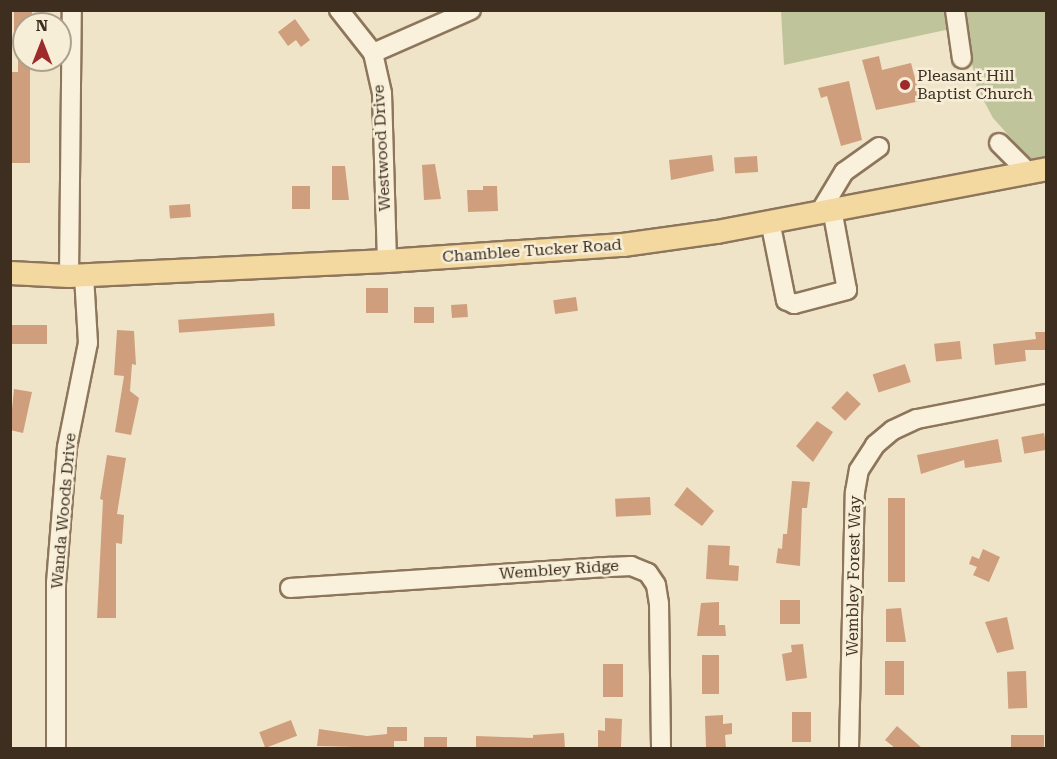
<!DOCTYPE html>
<html>
<head>
<meta charset="utf-8">
<style>
  body { margin:0 }
  #map { position:relative; width:1057px; height:759px; overflow:hidden; background:#f0e4c8; font-family:"Roboto Serif",serif }
  div>[style] { position:absolute }
  .cemetery>* { inset:0; background:#bfc49a }
  .building>* { inset:0; background:#cf9f7d; transform-origin:0 0 }
  .roads { filter:drop-shadow(2px 0 #8d765c) drop-shadow(-2px 0 #8d765c) drop-shadow(0 2px #8d765c) drop-shadow(0 -2px #8d765c) }
  .minor>* { height:18px; margin:-9px; padding:0 9px; transform-origin:9px; border-radius:9px; background:#faf1dc }
  .major>* { height:22px; margin:-11px; padding:0 11px; transform-origin:11px; border-radius:11px; background:#f3d9a0 }
  .dots>* { width:16px; height:16px; translate:-50% -50%; box-sizing:border-box; border:3px solid #f7eed8; border-radius:50% }
  span { translate:-50% -50%; white-space:nowrap; text-align:center; line-height:1.15; -webkit-text-stroke:5px #f7eed8; paint-order:stroke }
  .poi-label { font-size:16px; color:#3d2e20 }
  .left { translate:0 -50%; text-align:left }
  .street-label { font-size:16px; color:#3d2e20 }
  .frame { position:absolute; inset:0; border:12px solid #3d2e20; pointer-events:none }
  .north { position:absolute; left:12px; top:12px; width:60px; height:60px; box-sizing:border-box; background:#f7eed8; border:2px solid #ada18e; border-radius:50%; rotate:0deg; font-size:16px; font-weight:700; line-height:24px; text-align:center; color:#3d2e20 }
  .north::after { content:''; display:block; margin:auto; width:21px; height:27px; background:#9e2a2b; clip-path:polygon(50% 0,100% 100%,50% 72%,0 100%) }
</style>
</head>
<body>
<div id="map">
  <div class="cemetery">
    <i style="clip-path:polygon(781px 11px,1046px 11px,1046px 156px,1030px 159px,993px 118px,977px 88px,964px 26px,784px 65px)"></i>
  </div>
  <div class="building">
    <i style="clip-path:polygon(14px 10px,32px 10px,32px 24px,24px 24px,24px 35px,14px 35px)"></i>
    <i style="clip-path:polygon(295px 19px,310px 40px,301px 47px,296px 40px,288px 46px,278px 32px)"></i>
    <i style="clip-path:polygon(879px 56px,882px 70px,911px 63px,921px 101px,876px 110px,862px 60px)"></i>
    <i style="clip-path:polygon(18px 60px,30px 60px,30px 163px,11px 163px,11px 72px,18px 72px)"></i>
    <i style="clip-path:polygon(849px 81px,862px 140px,841px 146px,827px 96px,821px 98px,818px 88px)"></i>
    <i style="clip-path:polygon(712px 155px,714px 171px,671px 180px,669px 160px)"></i>
    <i style="left:757px;top:156px;width:16px;height:23px;rotate:86deg"></i>
    <i style="clip-path:polygon(435px 164px,441px 199px,424px 200px,422px 165px)"></i>
    <i style="clip-path:polygon(332px 166px,345px 166px,349px 200px,332px 200px)"></i>
    <i style="left:292px;top:186px;width:18px;height:23px"></i>
    <i style="clip-path:polygon(483px 186px,497px 186px,498px 211px,468px 212px,467px 190px,483px 190px)"></i>
    <i style="left:190px;top:204px;width:13px;height:21px;rotate:86deg"></i>
    <i style="left:366px;top:288px;width:22px;height:25px"></i>
    <i style="left:576px;top:297px;width:14px;height:23px;rotate:82deg"></i>
    <i style="left:467px;top:304px;width:13px;height:16px;rotate:86deg"></i>
    <i style="left:414px;top:307px;width:20px;height:16px"></i>
    <i style="left:274px;top:313px;width:13px;height:96px;rotate:86deg"></i>
    <i style="left:10px;top:325px;width:37px;height:19px"></i>
    <i style="clip-path:polygon(117px 330px,134px 331px,136px 365px,132px 364px,130px 391px,139px 398px,131px 435px,115px 432px,124px 376px,114px 375px)"></i>
    <i style="clip-path:polygon(1035px 332px,1047px 332px,1047px 350px,1025px 350px,1026px 361px,995px 365px,993px 344px,1036px 339px)"></i>
    <i style="left:960px;top:341px;width:18px;height:26px;rotate:84deg"></i>
    <i style="left:905px;top:364px;width:19px;height:34px;rotate:72deg"></i>
    <i style="clip-path:polygon(14px 389px,32px 392px,23px 433px,10px 430px)"></i>
    <i style="left:847px;top:391px;width:19px;height:23px;rotate:43deg"></i>
    <i style="clip-path:polygon(817px 421px,833px 432px,813px 462px,796px 446px)"></i>
    <i style="left:1044px;top:433px;width:17px;height:23px;rotate:80deg"></i>
    <i style="clip-path:polygon(998px 439px,1002px 462px,965px 468px,964px 460px,921px 474px,917px 455px)"></i>
    <i style="clip-path:polygon(107px 455px,126px 458px,117px 514px,124px 515px,122px 544px,116px 543px,116px 618px,97px 618px,103px 500px,100px 499px)"></i>
    <i style="clip-path:polygon(792px 481px,810px 482px,807px 508px,802px 508px,800px 566px,776px 563px,778px 548px,782px 549px,783px 534px,787px 534px)"></i>
    <i style="clip-path:polygon(687px 487px,714px 511px,702px 526px,674px 505px)"></i>
    <i style="left:650px;top:497px;width:18px;height:35px;rotate:87deg"></i>
    <i style="left:888px;top:498px;width:17px;height:84px"></i>
    <i style="clip-path:polygon(708px 545px,730px 546px,729px 565px,739px 566px,738px 581px,706px 579px)"></i>
    <i style="clip-path:polygon(983px 549px,1000px 557px,989px 582px,973px 575px,977px 567px,969px 564px,972px 556px,979px 559px)"></i>
    <i style="left:780px;top:600px;width:20px;height:24px"></i>
    <i style="clip-path:polygon(719px 602px,719px 625px,725px 625px,726px 636px,697px 636px,701px 603px)"></i>
    <i style="clip-path:polygon(901px 608px,906px 642px,886px 642px,886px 609px)"></i>
    <i style="clip-path:polygon(1007px 617px,1014px 649px,997px 653px,985px 622px)"></i>
    <i style="clip-path:polygon(803px 644px,807px 678px,786px 681px,782px 654px,792px 652px,791px 645px)"></i>
    <i style="left:702px;top:655px;width:17px;height:39px"></i>
    <i style="left:885px;top:661px;width:19px;height:34px"></i>
    <i style="left:603px;top:664px;width:20px;height:33px"></i>
    <i style="left:1026px;top:671px;width:37px;height:19px;rotate:88deg"></i>
    <i style="left:792px;top:712px;width:19px;height:30px"></i>
    <i style="clip-path:polygon(723px 715px,723px 724px,732px 723px,732px 734px,725px 735px,726px 748px,706px 748px,705px 716px)"></i>
    <i style="clip-path:polygon(605px 718px,622px 719px,621px 748px,598px 748px,598px 730px,605px 731px)"></i>
    <i style="left:291px;top:720px;width:17px;height:34px;rotate:69deg"></i>
    <i style="clip-path:polygon(897px 726px,922px 748px,895px 748px,885px 740px)"></i>
    <i style="clip-path:polygon(387px 727px,407px 727px,407px 741px,394px 741px,394px 748px,317px 746px,319px 729px,367px 736px,387px 734px)"></i>
    <i style="clip-path:polygon(564px 733px,565px 748px,476px 748px,476px 736px,533px 738px,533px 735px)"></i>
    <i style="left:1044px;top:735px;width:13px;height:33px;rotate:90deg"></i>
    <i style="left:424px;top:737px;width:23px;height:11px"></i>
  </div>
  <div class="roads">
    <div class="minor">
      <i style="left:339px;top:10px;width:55px;rotate:51.7deg"></i>
      <i style="left:373px;top:53px;width:41px;rotate:77.3deg"></i>
      <i style="left:382px;top:93px;width:168px;rotate:88.3deg"></i>
      <i style="left:955px;top:10px;width:49px;rotate:81.9deg"></i>
      <i style="left:373px;top:53px;width:107px;rotate:-23.7deg"></i>
      <i style="left:999px;top:143px;width:41px;rotate:45deg"></i>
      <i style="left:820px;top:212px;width:47px;rotate:-59deg"></i>
      <i style="left:844px;top:172px;width:43px;rotate:-35.5deg"></i>
      <i style="left:770px;top:221px;width:81px;rotate:78.6deg"></i>
      <i style="left:786px;top:300px;width:9px;rotate:27deg"></i>
      <i style="left:794px;top:304px;width:55px;rotate:-14.8deg"></i>
      <i style="left:847px;top:290px;width:82px;rotate:-100.5deg"></i>
      <i style="left:69px;top:276px;width:266px;rotate:-89.4deg"></i>
      <i style="left:290px;top:588px;width:321px;rotate:-3.8deg"></i>
      <i style="left:610px;top:567px;width:21px;rotate:-3deg"></i>
      <i style="left:631px;top:566px;width:18px;rotate:22deg"></i>
      <i style="left:648px;top:573px;width:14px;rotate:56deg"></i>
      <i style="left:656px;top:585px;width:18px;rotate:81deg"></i>
      <i style="left:659px;top:603px;width:145px;rotate:89.2deg"></i>
      <i style="left:56px;top:748px;width:165px;rotate:-90deg"></i>
      <i style="left:56px;top:583px;width:136px;rotate:-85.4deg"></i>
      <i style="left:67px;top:447px;width:106px;rotate:-78.6deg"></i>
      <i style="left:88px;top:343px;width:68px;rotate:-93.4deg"></i>
      <i style="left:849px;top:748px;width:256px;rotate:-88.7deg"></i>
      <i style="left:855px;top:492px;width:22px;rotate:-80deg"></i>
      <i style="left:859px;top:470px;width:30px;rotate:-57deg"></i>
      <i style="left:875px;top:445px;width:23px;rotate:-40deg"></i>
      <i style="left:893px;top:430px;width:26px;rotate:-25deg"></i>
      <i style="left:917px;top:419px;width:131px;rotate:-11deg"></i>
    </div>
    <div class="major">
      <i style="left:10px;top:273px;width:59px;rotate:2.9deg"></i>
      <i style="left:69px;top:276px;width:318px;rotate:-2.7deg"></i>
      <i style="left:387px;top:261px;width:237px;rotate:-3.9deg"></i>
      <i style="left:623px;top:245px;width:95px;rotate:-7.9deg"></i>
      <i style="left:717px;top:232px;width:335px;rotate:-10.8deg"></i>
    </div>
  </div>
  <div class="dots">
    <i style="left:905px;top:85px;background:#9e2a2b"></i>
  </div>
  <div class="poi-label">
    <span class="left" style="left:917px;top:85px">Pleasant Hill<br>Baptist Church</span>
  </div>
  <div class="street-label">
    <span style="left:382px;top:148px;rotate:-93deg">Westwood Drive</span>
    <span style="left:532px;top:251px;rotate:-4deg">Chamblee Tucker Road</span>
    <span style="left:64px;top:511px;rotate:-85deg">Wanda Woods Drive</span>
    <span style="left:559px;top:570px;rotate:-4deg">Wembley Ridge</span>
    <span style="left:854px;top:576px;rotate:-89deg">Wembley Forest Way</span>
  </div>
  <div class="frame"></div>
  <div class="north">N</div>
</div>
</body>
</html>
